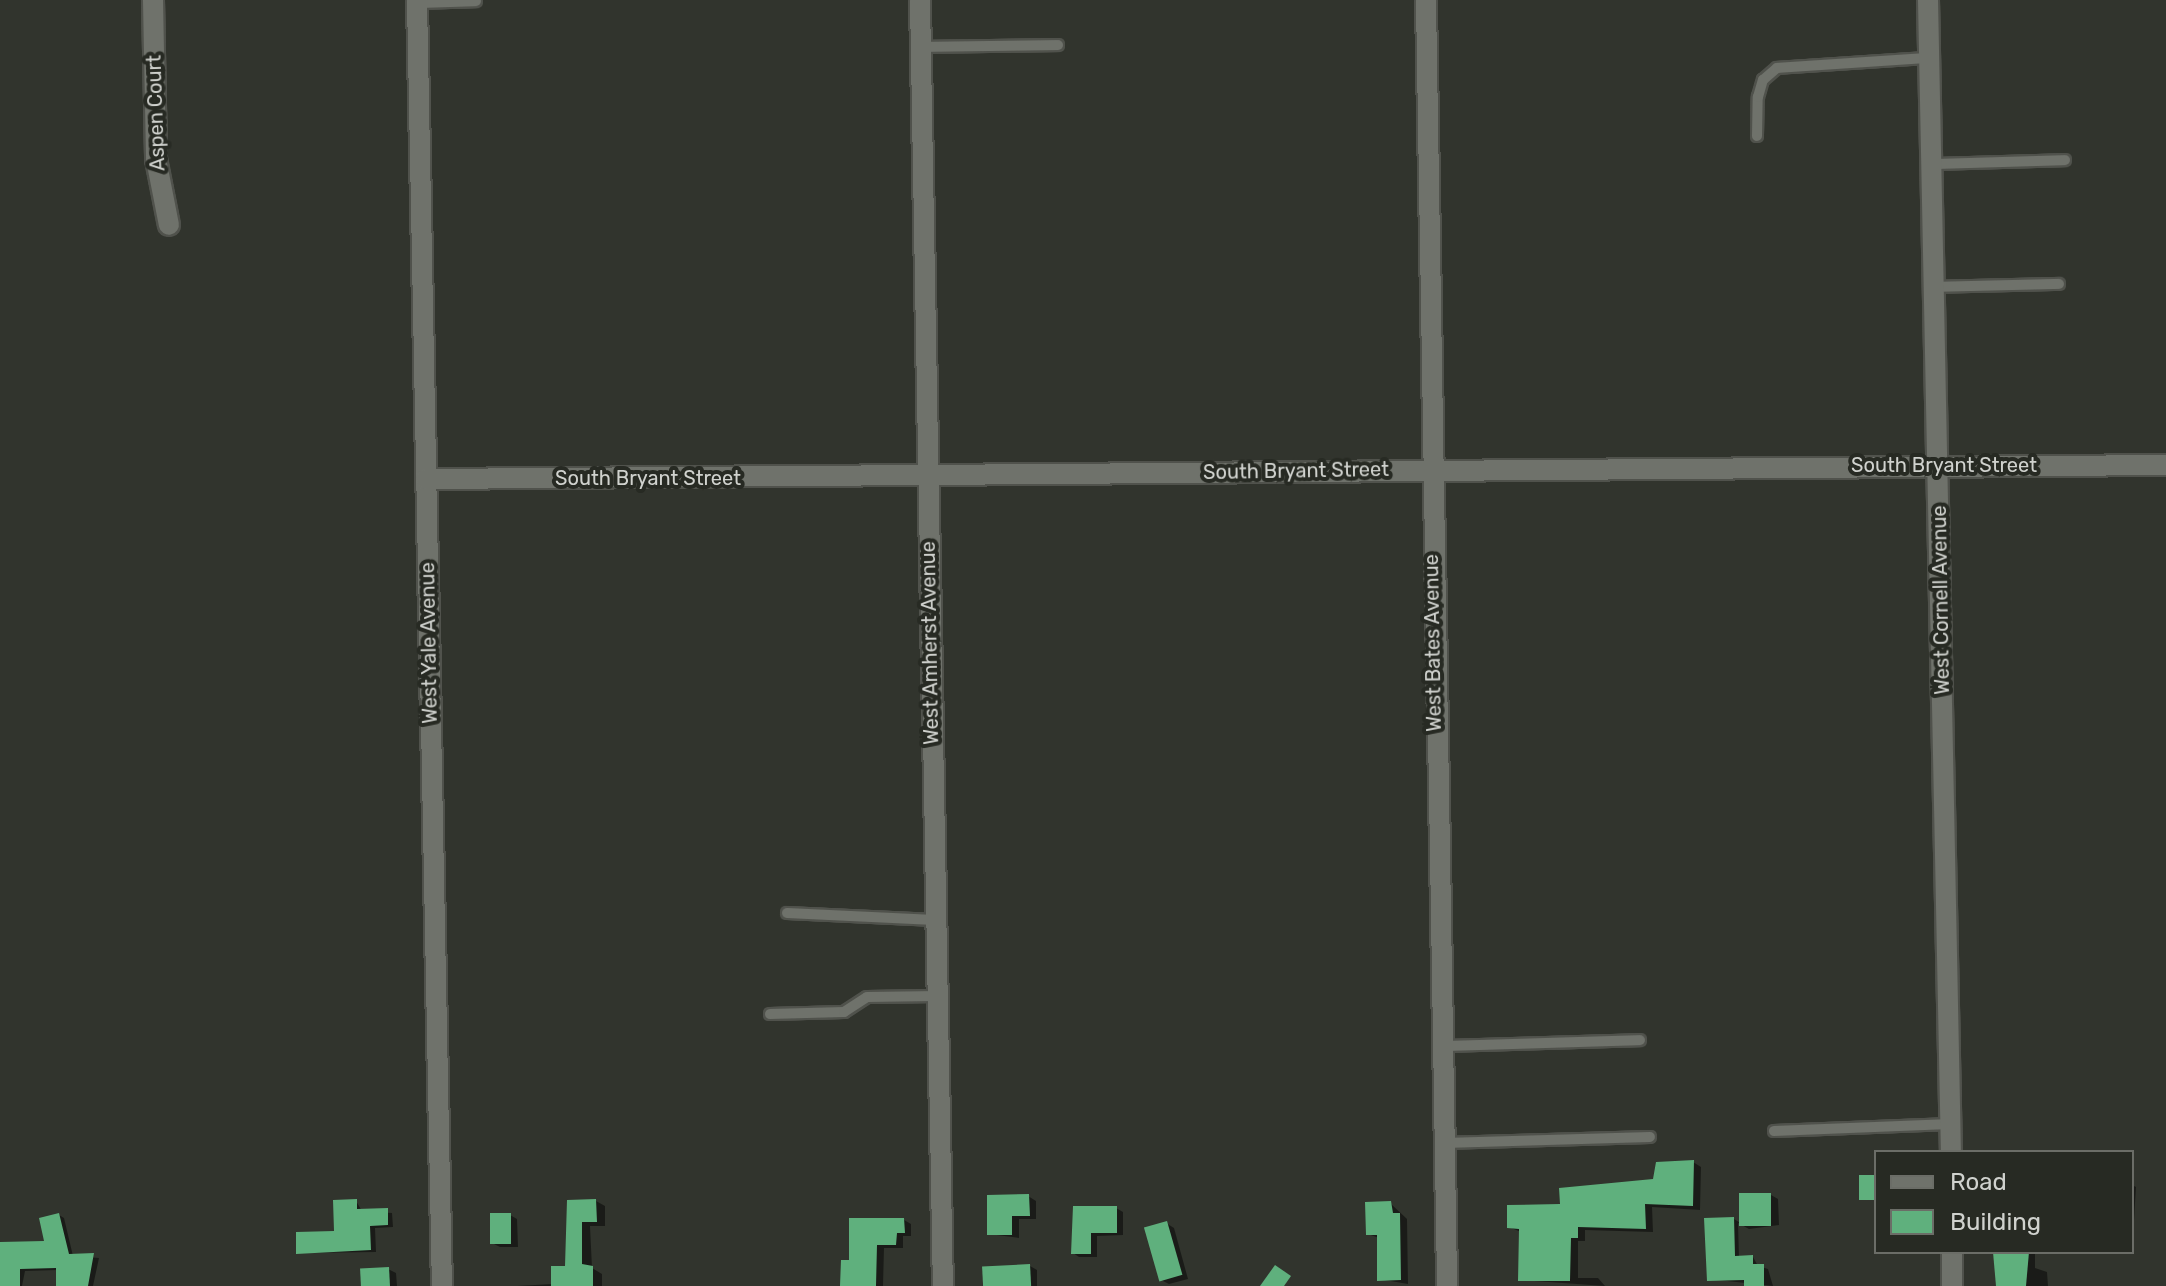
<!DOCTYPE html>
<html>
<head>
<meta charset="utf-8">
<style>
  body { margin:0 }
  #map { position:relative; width:2166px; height:1286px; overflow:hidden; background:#31342d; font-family:Rubik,sans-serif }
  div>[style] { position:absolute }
  .shadow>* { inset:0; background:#0007 }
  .building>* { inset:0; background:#5fb07d; transform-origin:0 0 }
  .roads { filter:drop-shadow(2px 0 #50524c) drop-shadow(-2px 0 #50524c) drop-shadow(0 2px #50524c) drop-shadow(0 -2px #50524c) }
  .service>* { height:10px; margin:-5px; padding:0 5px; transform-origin:5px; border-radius:5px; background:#6f726b }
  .minor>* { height:20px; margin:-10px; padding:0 10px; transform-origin:10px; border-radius:10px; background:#6f726b }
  span { translate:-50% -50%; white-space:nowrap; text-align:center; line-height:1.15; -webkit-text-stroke:8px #272a23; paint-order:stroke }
  .street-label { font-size:20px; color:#d0d2ce }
  .legend { position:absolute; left:1874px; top:1150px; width:260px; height:104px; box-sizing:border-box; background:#272a23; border:2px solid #6b6d67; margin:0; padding:10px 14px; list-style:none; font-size:24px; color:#d0d2ce }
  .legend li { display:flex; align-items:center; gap:16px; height:40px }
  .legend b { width:40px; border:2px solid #6b6d67 }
</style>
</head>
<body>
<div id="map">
  <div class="shadow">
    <i style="clip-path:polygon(1693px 1162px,1701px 1167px,1700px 1210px,1652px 1207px,1653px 1232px,1585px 1230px,1585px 1241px,1578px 1241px,1578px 1278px,1598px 1278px,1605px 1286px,1520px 1280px,1521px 1232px,1509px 1227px,1562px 1206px,1655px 1181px)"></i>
    <i style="clip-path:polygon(2132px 1185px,2136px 1187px,2133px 1236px,2132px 1236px)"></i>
    <i style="clip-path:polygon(1771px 1195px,1778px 1199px,1779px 1225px,1749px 1229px,1738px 1223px,1739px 1258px,1753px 1257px,1758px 1266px,1768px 1269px,1773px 1286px,1709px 1279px,1734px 1219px,1742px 1224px)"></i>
    <i style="clip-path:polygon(1028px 1196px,1036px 1201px,1036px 1219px,1019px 1219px,1019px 1238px,989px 1234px)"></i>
    <i style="clip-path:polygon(356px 1201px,362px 1211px,392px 1213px,393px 1227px,375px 1228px,376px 1252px,298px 1253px,336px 1233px)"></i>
    <i style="clip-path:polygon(596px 1201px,605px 1206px,605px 1226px,590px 1226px,592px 1268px,602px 1274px,602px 1286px,517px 1286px,553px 1284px,567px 1268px,569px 1202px)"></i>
    <i style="clip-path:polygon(1390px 1203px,1407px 1219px,1408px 1284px,1379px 1279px,1379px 1238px,1368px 1234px)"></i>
    <i style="clip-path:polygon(1075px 1208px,1116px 1208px,1123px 1212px,1123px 1235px,1097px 1236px,1097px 1257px,1079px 1257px,1073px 1253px)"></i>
    <i style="clip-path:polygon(59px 1215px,64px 1218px,73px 1256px,99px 1258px,93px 1286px,58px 1286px,58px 1270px,25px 1271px,22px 1286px,0 1286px,0 1244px,47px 1243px)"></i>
    <i style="clip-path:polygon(510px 1215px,517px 1219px,518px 1247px,500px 1247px,492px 1243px)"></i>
    <i style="clip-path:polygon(904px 1220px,911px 1224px,911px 1236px,903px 1236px,903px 1248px,884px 1248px,883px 1286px,842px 1286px,851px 1262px)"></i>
    <i style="clip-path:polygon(1166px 1223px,1174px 1228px,1188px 1279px,1169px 1284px,1161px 1280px)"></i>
    <i style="clip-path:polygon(1997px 1252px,2035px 1252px,2035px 1268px,2047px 1272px,2048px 1286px,1997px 1286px)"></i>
    <i style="clip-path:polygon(1030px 1266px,1037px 1270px,1037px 1286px,985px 1286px)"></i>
    <i style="clip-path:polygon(388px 1269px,396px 1273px,397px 1286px,362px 1286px)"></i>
  </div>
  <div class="building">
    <i style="clip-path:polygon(1694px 1160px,1693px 1206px,1645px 1204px,1646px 1229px,1578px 1227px,1578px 1238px,1571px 1238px,1570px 1281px,1518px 1281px,1519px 1229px,1507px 1228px,1507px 1205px,1560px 1204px,1559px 1188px,1653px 1179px,1656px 1162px)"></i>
    <i style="left:1876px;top:1175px;width:25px;height:17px;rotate:90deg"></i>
    <i style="left:1739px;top:1193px;width:32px;height:33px"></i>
    <i style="clip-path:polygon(1029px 1194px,1030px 1216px,1012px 1216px,1012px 1235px,987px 1235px,987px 1195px)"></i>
    <i style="clip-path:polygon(357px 1199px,357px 1209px,388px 1208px,388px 1225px,370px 1226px,371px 1250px,296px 1254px,296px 1232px,334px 1231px,333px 1200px)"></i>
    <i style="clip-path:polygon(596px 1199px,597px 1222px,582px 1222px,582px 1264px,593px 1266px,593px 1286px,551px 1286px,551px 1266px,565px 1266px,567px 1200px)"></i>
    <i style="clip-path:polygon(1391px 1201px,1393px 1213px,1400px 1213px,1401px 1280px,1377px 1281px,1377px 1235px,1366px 1235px,1365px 1202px)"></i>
    <i style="clip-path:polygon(1073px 1206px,1117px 1206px,1117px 1233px,1091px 1233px,1091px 1254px,1071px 1254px)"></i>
    <i style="clip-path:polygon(59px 1213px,69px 1254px,94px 1253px,88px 1286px,56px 1286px,56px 1268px,20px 1269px,20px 1286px,0 1286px,0 1242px,44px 1241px,39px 1218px)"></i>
    <i style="left:511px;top:1213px;width:31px;height:21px;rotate:90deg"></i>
    <i style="clip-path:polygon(1734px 1217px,1735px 1256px,1753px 1255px,1753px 1264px,1764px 1264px,1764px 1286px,1744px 1286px,1744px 1280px,1707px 1281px,1704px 1218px)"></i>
    <i style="clip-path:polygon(849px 1218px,904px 1218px,905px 1233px,897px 1233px,896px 1245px,877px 1245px,876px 1286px,840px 1286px,841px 1260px,849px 1260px)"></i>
    <i style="left:1167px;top:1221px;width:56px;height:24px;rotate:74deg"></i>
    <i style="clip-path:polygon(1993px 1252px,2029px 1252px,2026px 1286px,1996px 1286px)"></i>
    <i style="left:1030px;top:1264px;width:22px;height:48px;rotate:87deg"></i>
    <i style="clip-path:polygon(1275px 1265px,1291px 1276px,1284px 1286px,1260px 1286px)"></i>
    <i style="left:389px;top:1267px;width:19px;height:29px;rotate:87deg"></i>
  </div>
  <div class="roads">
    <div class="service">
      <i style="left:417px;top:3px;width:59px;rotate:-1.9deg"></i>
      <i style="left:921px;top:47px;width:137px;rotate:-0.8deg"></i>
      <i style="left:1757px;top:136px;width:39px;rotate:-89deg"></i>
      <i style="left:1758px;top:97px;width:18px;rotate:-74deg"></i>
      <i style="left:1763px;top:80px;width:18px;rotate:-41deg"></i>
      <i style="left:1777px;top:68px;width:152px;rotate:-3.8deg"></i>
      <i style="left:1932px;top:164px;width:133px;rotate:-1.7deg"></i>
      <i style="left:1935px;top:287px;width:124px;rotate:-1.4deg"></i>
      <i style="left:787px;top:913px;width:148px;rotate:2.7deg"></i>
      <i style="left:770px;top:1014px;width:74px;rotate:-1.5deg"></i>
      <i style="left:844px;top:1012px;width:27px;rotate:-33deg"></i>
      <i style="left:867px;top:997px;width:70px;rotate:-0.8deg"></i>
      <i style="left:1443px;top:1046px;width:197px;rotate:-1.7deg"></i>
      <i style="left:1774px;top:1131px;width:177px;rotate:-2.3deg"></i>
      <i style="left:1444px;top:1143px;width:206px;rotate:-1.7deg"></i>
    </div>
    <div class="minor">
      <i style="left:153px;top:0;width:159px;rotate:88.9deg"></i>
      <i style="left:156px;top:159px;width:67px;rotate:78.9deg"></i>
      <i style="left:417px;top:0;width:1286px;rotate:88.89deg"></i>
      <i style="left:920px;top:0;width:1286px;rotate:88.98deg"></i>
      <i style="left:1426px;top:0;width:1286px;rotate:89.06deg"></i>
      <i style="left:1928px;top:0;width:1152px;rotate:88.86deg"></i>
      <i style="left:426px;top:479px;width:1740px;rotate:-0.46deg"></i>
      <i style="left:1952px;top:1252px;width:34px;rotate:90deg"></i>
    </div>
  </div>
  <div class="street-label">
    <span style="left:156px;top:113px;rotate:-92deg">Aspen Court</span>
    <span style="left:1944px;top:465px">South Bryant Street</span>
    <span style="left:1296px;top:471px;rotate:-1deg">South Bryant Street</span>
    <span style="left:648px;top:478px">South Bryant Street</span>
    <span style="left:1941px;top:600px;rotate:-91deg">West Cornell Avenue</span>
    <span style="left:429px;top:643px;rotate:-91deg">West Yale Avenue</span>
    <span style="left:930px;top:643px;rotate:-91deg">West Amherst Avenue</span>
    <span style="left:1433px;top:643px;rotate:-91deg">West Bates Avenue</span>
  </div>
  <ul class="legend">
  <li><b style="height:10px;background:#6f726b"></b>Road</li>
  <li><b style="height:22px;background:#5fb07d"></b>Building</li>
  </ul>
</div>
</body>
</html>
